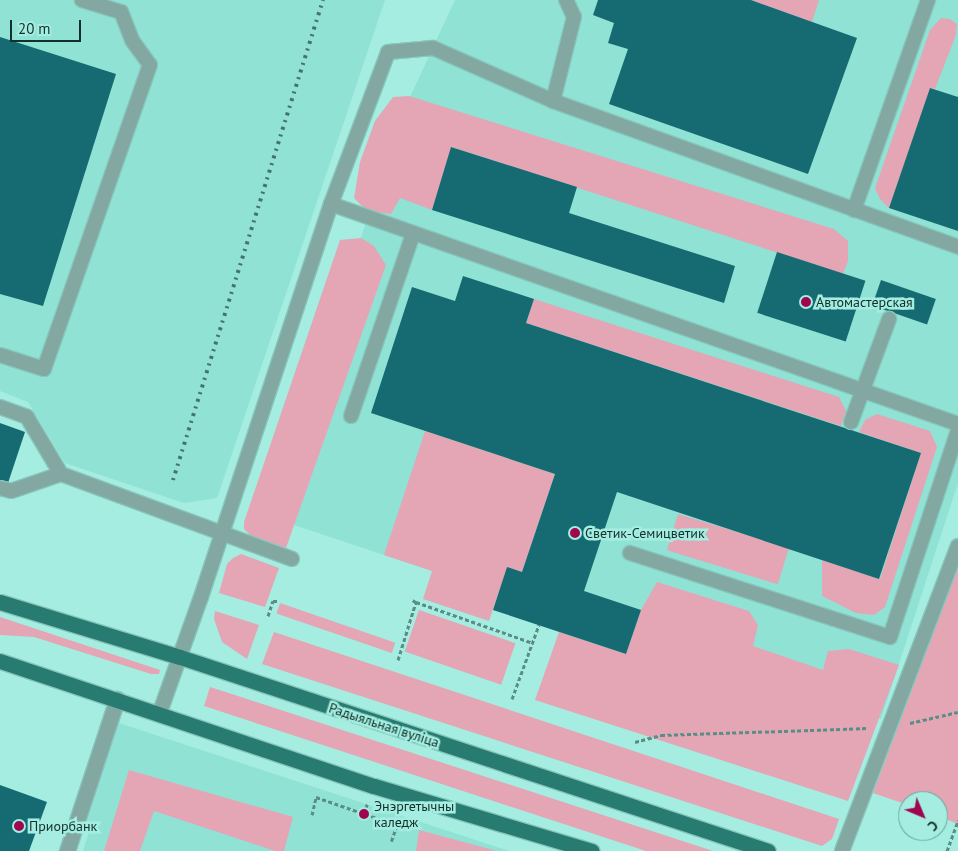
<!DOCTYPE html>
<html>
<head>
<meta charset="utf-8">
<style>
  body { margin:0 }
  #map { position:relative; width:958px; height:851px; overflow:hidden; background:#a4ede0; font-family:"PT Sans",sans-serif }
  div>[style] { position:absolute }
  .built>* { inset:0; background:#90e2d5 }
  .green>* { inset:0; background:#e4a5b5; transform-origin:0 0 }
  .building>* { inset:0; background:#156b71; transform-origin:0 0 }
  .path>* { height:3px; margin-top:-1.5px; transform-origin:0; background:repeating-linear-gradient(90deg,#5a8d85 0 4px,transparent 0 6.5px) }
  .roads { filter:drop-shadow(1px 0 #87c7bc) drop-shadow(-1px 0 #87c7bc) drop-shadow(0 1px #87c7bc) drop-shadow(0 -1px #87c7bc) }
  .lane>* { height:14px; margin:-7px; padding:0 7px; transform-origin:7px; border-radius:7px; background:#82a8a1 }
  .street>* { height:15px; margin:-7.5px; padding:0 7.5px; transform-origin:7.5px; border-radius:7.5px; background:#82a8a1 }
  .primary>* { height:15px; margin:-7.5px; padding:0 7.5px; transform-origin:7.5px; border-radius:7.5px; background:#287b70 }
  .rail>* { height:4px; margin-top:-2px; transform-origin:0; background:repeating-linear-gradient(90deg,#45726b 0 2.5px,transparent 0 7.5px) }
  .dots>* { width:14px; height:14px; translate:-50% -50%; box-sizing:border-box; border:2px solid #a4ede0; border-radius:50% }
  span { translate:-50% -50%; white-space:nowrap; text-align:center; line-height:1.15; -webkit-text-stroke:5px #a4ede0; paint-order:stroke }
  .poi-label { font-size:14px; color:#12302c }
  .left { translate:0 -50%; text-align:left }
  .street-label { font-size:14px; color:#12302c }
  .north { position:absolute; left:898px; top:791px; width:50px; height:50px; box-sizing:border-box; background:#a4ede0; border:1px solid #6aa198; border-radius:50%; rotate:135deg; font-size:14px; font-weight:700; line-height:20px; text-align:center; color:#12302c }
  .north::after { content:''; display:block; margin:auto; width:18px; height:22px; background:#9f064e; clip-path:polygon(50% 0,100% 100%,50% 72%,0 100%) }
  .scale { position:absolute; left:10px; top:20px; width:71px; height:22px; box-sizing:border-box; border:2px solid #12302c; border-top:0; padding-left:6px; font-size:15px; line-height:18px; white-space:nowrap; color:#12302c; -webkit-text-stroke:4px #a4ede0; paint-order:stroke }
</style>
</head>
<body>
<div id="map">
  <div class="built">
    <i style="clip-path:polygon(0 0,385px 0,217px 498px,184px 503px,65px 463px,28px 402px,0 391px)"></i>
    <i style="clip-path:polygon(455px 0,958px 0,958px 483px,881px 719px,631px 640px,626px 654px,493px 610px,498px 593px,267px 516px,404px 110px)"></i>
    <i style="clip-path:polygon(116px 722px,509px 851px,83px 851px,92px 823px,77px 817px)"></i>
  </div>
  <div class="green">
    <i style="clip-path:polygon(751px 0,819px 0,812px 22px)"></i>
    <i style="clip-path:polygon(941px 18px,950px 19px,957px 24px,956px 35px,935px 89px,931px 88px,889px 208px,880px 199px,875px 188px,930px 30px)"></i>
    <i style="clip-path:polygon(409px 96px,834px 229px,848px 241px,848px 261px,843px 274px,452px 147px,432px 210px,400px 198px,391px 214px,366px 210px,354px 198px,360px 162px,375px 121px,393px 97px)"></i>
    <i style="clip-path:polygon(361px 238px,374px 246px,386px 265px,286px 548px,250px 535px,244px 529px,244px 522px,340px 240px)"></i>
    <i style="clip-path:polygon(534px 299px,839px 397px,846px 411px,841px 426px,526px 323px)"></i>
    <i style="clip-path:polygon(877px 414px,930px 431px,937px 447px,885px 607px,874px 615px,856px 613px,822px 596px,822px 560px,880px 579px,921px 453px,859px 432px,865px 420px)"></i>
    <i style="clip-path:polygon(425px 431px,555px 474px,522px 572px,507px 568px,489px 621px,423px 599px,432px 571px,384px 555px)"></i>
    <i style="left:678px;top:514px;width:116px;height:38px;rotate:17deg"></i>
    <i style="clip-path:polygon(241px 554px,279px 568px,265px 607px,219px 593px,227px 564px,233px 558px)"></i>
    <i style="clip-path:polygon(958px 567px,958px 824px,938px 816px,938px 801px,908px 801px,908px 805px,873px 793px)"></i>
    <i style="clip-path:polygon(657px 582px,749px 611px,758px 625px,753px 646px,823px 670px,828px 651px,849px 649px,899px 665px,848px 801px,535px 700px,559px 632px,626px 654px,641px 610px)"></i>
    <i style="left:280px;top:603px;width:122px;height:11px;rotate:19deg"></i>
    <i style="left:419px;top:610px;width:102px;height:44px;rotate:19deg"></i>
    <i style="clip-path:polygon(215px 611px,259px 625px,247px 659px,222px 642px,214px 619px)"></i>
    <i style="clip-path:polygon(0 617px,160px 670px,159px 674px,151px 674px,34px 637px,0 635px)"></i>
    <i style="clip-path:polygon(274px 632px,839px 819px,832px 839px,822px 846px,262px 664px)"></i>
    <i style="clip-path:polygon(210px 687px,241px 697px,713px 851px,646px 851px,204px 706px)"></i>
    <i style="clip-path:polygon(129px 770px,293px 817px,284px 851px,275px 851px,154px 811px,140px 851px,104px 851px)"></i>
    <i style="clip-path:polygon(419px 830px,497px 851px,416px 851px)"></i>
  </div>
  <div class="building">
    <i style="clip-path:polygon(598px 0,751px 0,857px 38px,808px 174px,609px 104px,628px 49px,608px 43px,614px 23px,593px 15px)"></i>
    <i style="clip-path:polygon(0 37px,116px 74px,43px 306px,0 294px)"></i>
    <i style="clip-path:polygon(930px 88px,958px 97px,958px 231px,889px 208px)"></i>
    <i style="clip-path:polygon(451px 147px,577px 187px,569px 213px,735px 266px,724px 303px,432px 210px)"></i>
    <i style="left:777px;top:252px;width:93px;height:64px;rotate:18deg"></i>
    <i style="clip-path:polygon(463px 276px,534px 299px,526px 323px,921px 453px,879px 579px,617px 492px,584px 591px,641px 610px,626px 654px,493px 610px,507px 567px,522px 572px,555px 474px,371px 413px,412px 287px,455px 301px)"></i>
    <i style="left:881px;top:280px;width:58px;height:27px;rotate:19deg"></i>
    <i style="clip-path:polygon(0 423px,25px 432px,7px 486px,0 483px)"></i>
    <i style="clip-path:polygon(0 785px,47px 802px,29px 851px,0 851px)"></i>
  </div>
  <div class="path">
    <i style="left:416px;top:602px;width:124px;rotate:19.3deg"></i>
    <i style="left:268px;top:616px;width:16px;rotate:-72deg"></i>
    <i style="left:273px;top:601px;width:6px"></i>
    <i style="left:398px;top:660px;width:61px;rotate:-72.8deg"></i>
    <i style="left:416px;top:602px;width:4px;rotate:-153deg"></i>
    <i style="left:512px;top:699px;width:79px;rotate:-70deg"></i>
    <i style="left:910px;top:723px;width:49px;rotate:-12.9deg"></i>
    <i style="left:635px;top:742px;width:27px;rotate:-15deg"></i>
    <i style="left:661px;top:735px;width:208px;rotate:-1.9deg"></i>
    <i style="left:364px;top:814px;width:13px;rotate:-72deg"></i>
    <i style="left:312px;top:815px;width:18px;rotate:-77deg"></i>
    <i style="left:316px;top:797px;width:86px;rotate:19.1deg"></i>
    <i style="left:397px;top:825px;width:18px;rotate:109deg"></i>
    <i style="left:947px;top:851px;width:33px;rotate:-70deg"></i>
  </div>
  <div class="roads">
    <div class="lane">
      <i style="left:553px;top:101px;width:87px;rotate:-76deg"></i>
      <i style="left:574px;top:17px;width:19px;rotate:-115deg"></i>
      <i style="left:331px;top:204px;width:664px;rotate:19.33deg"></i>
      <i style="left:854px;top:210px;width:223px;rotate:-70.6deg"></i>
      <i style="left:0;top:355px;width:46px;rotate:17.7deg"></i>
      <i style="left:44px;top:369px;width:322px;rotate:-70.8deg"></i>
      <i style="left:150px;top:65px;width:31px;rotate:-126deg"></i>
      <i style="left:132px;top:40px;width:30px;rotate:-111deg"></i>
      <i style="left:121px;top:12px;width:41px;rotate:-162.9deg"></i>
      <i style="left:0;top:407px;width:29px;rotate:20deg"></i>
      <i style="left:27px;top:417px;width:66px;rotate:59.2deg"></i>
      <i style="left:61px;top:474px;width:246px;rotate:20.2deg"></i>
      <i style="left:351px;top:416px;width:192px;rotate:-71.2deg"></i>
      <i style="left:851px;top:422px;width:110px;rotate:-69.7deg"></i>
      <i style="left:0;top:488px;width:11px;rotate:15deg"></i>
      <i style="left:11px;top:491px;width:53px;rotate:-18.8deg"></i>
      <i style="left:630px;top:553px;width:273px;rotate:17.9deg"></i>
      <i style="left:890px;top:637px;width:218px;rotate:-71.8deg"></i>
      <i style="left:160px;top:712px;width:122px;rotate:-70.4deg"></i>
      <i style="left:201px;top:597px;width:414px;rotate:-71.7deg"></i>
      <i style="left:331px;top:204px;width:162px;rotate:-69.4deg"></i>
      <i style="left:388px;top:52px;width:45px;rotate:-5.1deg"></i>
      <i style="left:433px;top:48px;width:131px;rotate:23.8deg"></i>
      <i style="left:553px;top:101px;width:431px;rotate:19.8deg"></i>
      <i style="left:842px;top:851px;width:326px;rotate:-69.2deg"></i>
    </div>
    <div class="street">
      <i style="left:67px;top:851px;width:160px;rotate:-71.8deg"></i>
    </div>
    <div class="primary">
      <i style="left:0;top:602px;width:188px;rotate:17deg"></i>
      <i style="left:180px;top:657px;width:619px;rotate:18.26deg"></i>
      <i style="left:0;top:661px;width:394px;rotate:18.5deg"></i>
      <i style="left:374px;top:786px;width:227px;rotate:16.6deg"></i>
    </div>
  </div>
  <div class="rail">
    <i style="left:173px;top:480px;width:503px;rotate:-72.65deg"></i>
  </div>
  <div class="dots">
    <i style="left:806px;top:302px;background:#9f064e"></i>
    <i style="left:575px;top:533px;background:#9f064e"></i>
    <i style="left:364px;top:814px;background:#9f064e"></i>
    <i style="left:19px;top:826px;background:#9f064e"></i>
  </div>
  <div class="poi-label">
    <span class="left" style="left:816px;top:302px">Автомастерская</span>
    <span class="left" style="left:585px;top:533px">Светик-Семицветик</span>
    <span class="left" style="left:374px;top:814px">Энэргетычны<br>каледж</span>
    <span class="left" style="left:29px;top:826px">Приорбанк</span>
  </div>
  <div class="street-label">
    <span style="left:384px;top:725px;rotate:18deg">Радыяльная вуліца</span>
  </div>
  <div class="north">С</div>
  <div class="scale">20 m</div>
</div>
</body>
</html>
